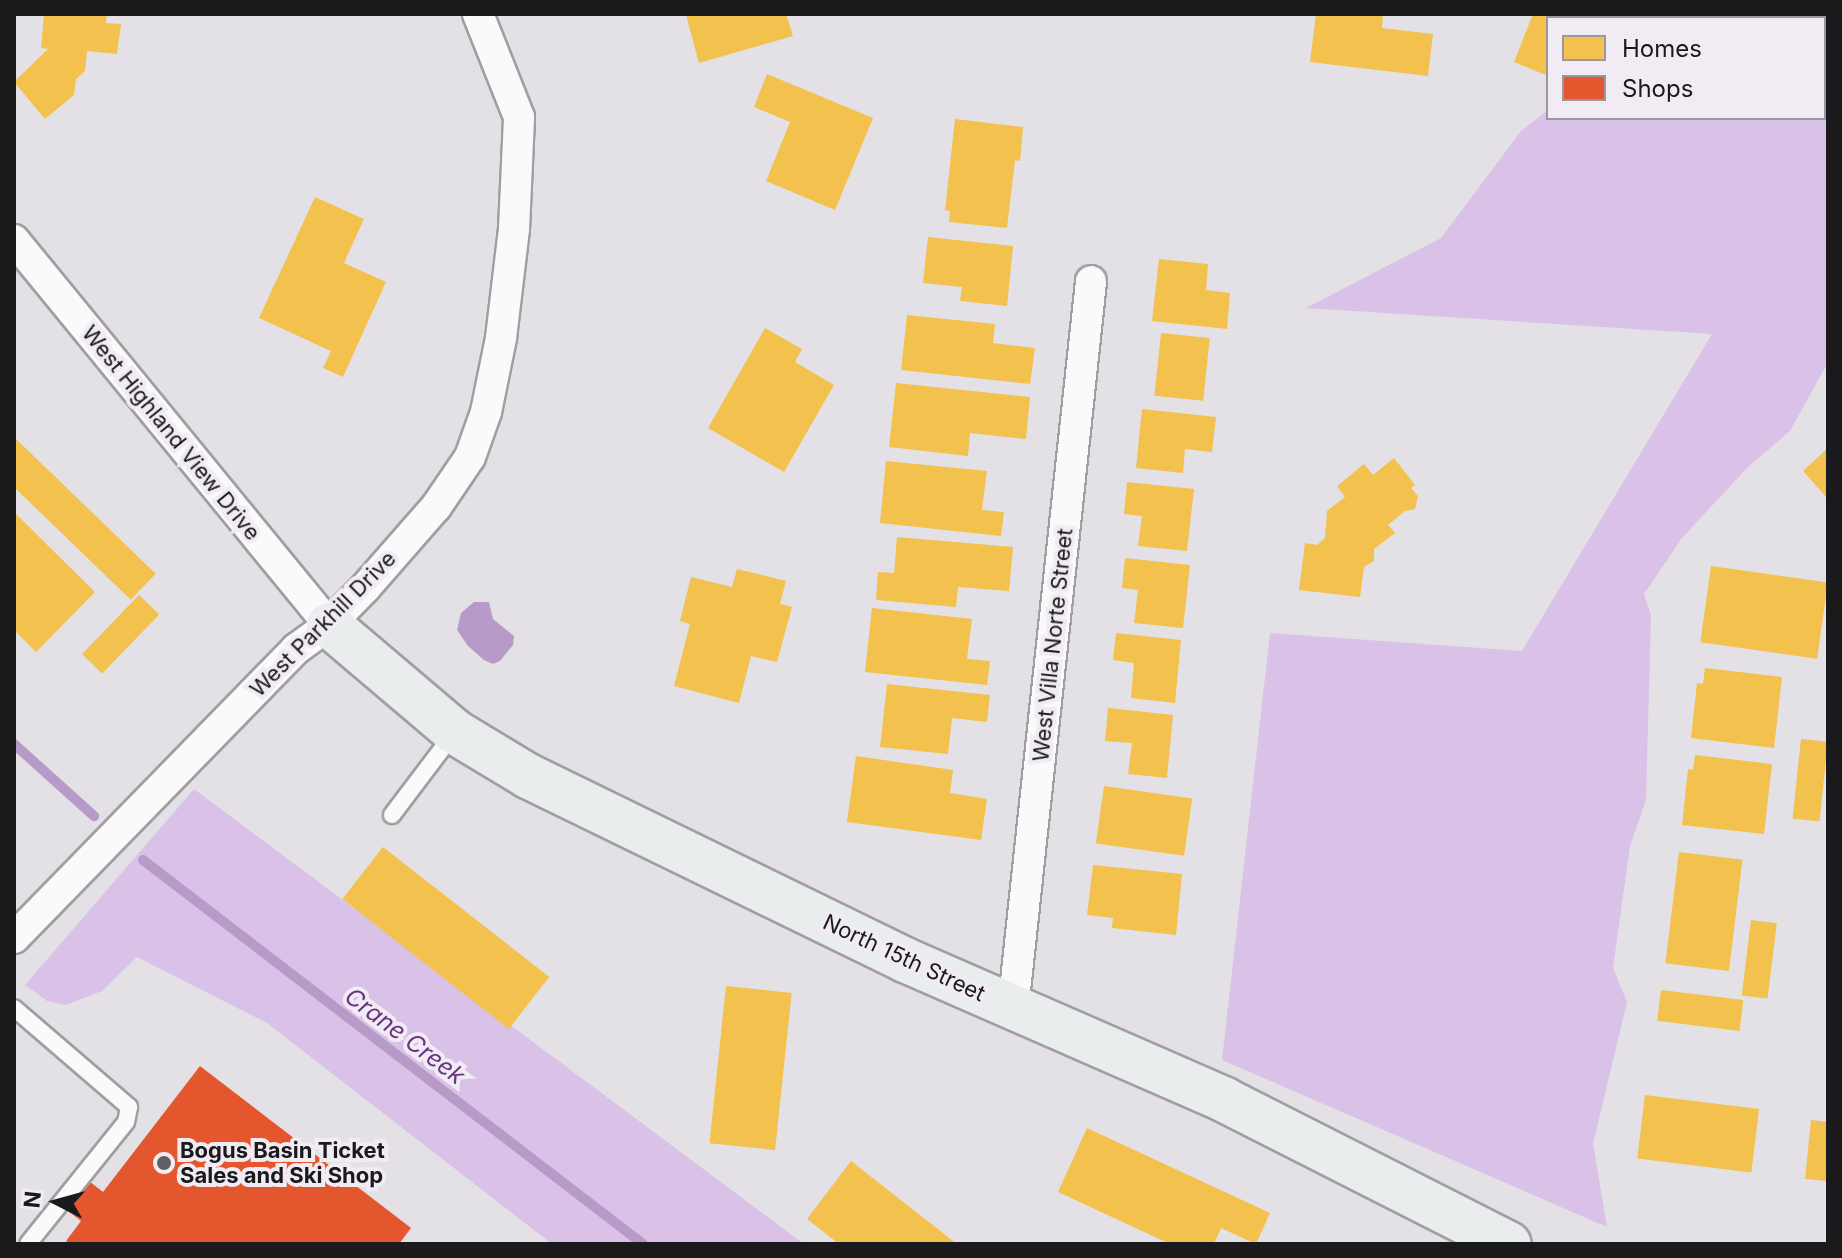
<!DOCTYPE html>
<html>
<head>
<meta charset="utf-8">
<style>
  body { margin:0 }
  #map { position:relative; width:1842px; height:1258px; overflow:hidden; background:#e3e1e5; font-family:Inter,sans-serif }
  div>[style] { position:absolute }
  .green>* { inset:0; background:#dac1e8 }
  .water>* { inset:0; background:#b89ac9 }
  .homes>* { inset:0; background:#f2c14e; transform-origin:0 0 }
  .shops>* { inset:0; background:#e4572e }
  .stream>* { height:10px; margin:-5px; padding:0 5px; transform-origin:5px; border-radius:5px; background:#b89ac9 }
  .roads { filter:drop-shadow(2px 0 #a09ea1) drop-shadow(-2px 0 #a09ea1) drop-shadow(0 2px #a09ea1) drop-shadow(0 -2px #a09ea1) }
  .lane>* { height:16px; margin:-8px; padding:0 8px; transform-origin:8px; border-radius:8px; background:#fbfafb }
  .street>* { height:30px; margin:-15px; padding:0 15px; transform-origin:15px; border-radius:15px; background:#fbfafb }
  .secondary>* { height:44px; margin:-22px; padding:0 22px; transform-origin:22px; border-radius:22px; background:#eaedee }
  .dots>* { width:22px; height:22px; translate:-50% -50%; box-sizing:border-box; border:4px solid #f1ecf4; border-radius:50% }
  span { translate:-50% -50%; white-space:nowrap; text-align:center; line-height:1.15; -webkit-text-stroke:8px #f1ecf4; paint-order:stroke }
  .street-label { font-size:22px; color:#1a191b }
  .poi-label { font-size:22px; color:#1a191b; font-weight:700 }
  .left { translate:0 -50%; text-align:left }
  .water-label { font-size:24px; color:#6a3384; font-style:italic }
  .frame { position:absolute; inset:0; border:16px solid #1a191b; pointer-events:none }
  .legend { position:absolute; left:1546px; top:16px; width:280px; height:104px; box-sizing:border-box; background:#f1ecf4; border:2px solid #9b989d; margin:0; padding:10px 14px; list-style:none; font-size:24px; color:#1a191b }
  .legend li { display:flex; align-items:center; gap:16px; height:40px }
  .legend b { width:40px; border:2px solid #9b989d }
  .north { position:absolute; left:16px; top:1162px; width:80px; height:80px; -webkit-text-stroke:6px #f1ecf4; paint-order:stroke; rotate:276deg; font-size:22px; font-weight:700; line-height:32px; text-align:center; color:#1a191b }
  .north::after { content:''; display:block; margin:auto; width:28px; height:36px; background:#1a191b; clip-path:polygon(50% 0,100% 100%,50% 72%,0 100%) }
</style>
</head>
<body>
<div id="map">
  <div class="green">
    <i style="clip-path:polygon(1670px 14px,1828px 14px,1828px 362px,1790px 431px,1747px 468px,1682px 538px,1644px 594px,1651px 615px,1646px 800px,1630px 846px,1613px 968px,1627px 1002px,1593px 1144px,1607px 1227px,1222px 1060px,1270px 633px,1522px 651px,1712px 334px,1306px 308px,1441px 238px,1521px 131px,1548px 110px,1548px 118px,1824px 118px,1824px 18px,1665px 18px)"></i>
    <i style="clip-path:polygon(194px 789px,804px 1244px,552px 1244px,267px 1023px,137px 957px,102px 991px,66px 1005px,47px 1001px,25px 985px)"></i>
  </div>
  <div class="water">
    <i style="clip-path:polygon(474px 602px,489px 602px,493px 619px,514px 636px,513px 645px,500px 661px,493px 664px,484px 660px,468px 646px,457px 630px,461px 613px)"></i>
  </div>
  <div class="homes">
    <i style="clip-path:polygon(44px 14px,107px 14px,106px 23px,121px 24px,117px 54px,87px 51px,85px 71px,76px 79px,74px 95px,45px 119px,14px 82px,48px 49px,41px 48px)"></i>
    <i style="clip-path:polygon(786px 14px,793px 36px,699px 63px,686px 15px)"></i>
    <i style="clip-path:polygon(1316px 14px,1383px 14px,1382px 28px,1433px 34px,1428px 76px,1310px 62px)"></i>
    <i style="clip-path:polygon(1533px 14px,1618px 14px,1616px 18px,1548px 18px,1548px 76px,1514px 62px)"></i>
    <i style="clip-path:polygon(767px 74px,873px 118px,835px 210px,766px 181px,790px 122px,754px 107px)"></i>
    <i style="clip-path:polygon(955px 119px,1023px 127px,1020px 161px,1015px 160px,1007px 228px,949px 222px,950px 211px,945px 210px)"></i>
    <i style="clip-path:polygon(315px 197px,364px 219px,344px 263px,386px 282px,343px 377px,323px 368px,331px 351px,259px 318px)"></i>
    <i style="clip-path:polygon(928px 237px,1013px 246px,1007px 306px,960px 301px,962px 287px,923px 283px)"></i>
    <i style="clip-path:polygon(1159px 259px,1208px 264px,1206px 290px,1230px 293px,1227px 329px,1152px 321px)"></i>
    <i style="clip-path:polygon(907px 315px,995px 324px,993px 343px,1035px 348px,1030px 384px,901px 370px)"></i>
    <i style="clip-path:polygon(765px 328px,802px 349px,795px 362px,834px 385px,784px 472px,708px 428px)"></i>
    <i style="left:1161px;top:333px;width:49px;height:63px;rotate:6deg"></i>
    <i style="clip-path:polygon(896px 383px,1030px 397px,1026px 439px,970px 433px,968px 456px,889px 447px)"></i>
    <i style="clip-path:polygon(1142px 409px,1216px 417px,1212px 452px,1185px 449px,1183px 473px,1136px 468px)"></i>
    <i style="left:14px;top:437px;width:197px;height:36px;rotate:44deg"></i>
    <i style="clip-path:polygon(1828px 448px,1828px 499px,1803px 471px)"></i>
    <i style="clip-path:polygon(1394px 458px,1415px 485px,1411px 488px,1418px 496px,1415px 509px,1405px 511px,1388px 525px,1395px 533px,1374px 549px,1374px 561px,1364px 567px,1360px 597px,1299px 590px,1305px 543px,1317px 545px,1325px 538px,1327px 511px,1345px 497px,1337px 486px,1364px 464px,1373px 475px)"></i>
    <i style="clip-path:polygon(886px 461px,987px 471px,982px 510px,1004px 512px,1001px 536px,880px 523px)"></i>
    <i style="clip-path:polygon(1127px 482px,1194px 489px,1187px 551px,1138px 546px,1142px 516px,1124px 514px)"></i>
    <i style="clip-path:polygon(14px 512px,95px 592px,36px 652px,14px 630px)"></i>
    <i style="clip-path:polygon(897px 537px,1013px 547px,1009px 591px,958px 587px,956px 607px,876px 600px,878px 572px,894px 573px)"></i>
    <i style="clip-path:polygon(1125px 558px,1190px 565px,1183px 628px,1134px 623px,1138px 590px,1122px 588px)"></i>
    <i style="left:1711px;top:566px;width:118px;height:77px;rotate:8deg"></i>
    <i style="clip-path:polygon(737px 569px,786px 581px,780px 604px,792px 607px,777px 662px,751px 656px,739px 703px,674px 686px,690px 624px,680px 621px,691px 577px,732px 587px)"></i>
    <i style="left:139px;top:595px;width:28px;height:82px;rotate:44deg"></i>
    <i style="clip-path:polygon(872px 608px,972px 619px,967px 659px,990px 661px,987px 685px,865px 672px)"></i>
    <i style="clip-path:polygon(1116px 633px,1181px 640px,1175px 703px,1131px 698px,1134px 663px,1113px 660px)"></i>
    <i style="clip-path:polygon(1705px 668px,1782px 677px,1774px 748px,1691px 738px,1697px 683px,1703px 684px)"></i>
    <i style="clip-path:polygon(887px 684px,990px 695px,987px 722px,952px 718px,948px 754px,880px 747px)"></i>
    <i style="clip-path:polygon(1108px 708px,1173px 715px,1167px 778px,1128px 774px,1132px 743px,1105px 741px)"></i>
    <i style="left:1801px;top:739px;width:27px;height:80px;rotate:6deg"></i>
    <i style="clip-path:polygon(1695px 755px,1772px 764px,1764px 834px,1682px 825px,1688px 769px,1693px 770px)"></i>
    <i style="clip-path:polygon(856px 756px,953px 770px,950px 793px,987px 799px,981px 840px,847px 822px)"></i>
    <i style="left:1104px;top:786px;width:89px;height:58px;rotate:8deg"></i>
    <i style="left:383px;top:847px;width:211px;height:66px;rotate:38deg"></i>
    <i style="left:1679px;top:852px;width:64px;height:112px;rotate:7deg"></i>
    <i style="clip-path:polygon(1093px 865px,1182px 874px,1176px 935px,1112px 928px,1113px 918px,1087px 915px)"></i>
    <i style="left:1751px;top:920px;width:26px;height:76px;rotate:7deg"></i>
    <i style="left:726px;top:986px;width:66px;height:158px;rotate:6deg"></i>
    <i style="left:1661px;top:990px;width:83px;height:31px;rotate:7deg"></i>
    <i style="left:1645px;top:1095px;width:115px;height:64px;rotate:7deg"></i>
    <i style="clip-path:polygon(1811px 1120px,1828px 1122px,1828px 1181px,1805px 1179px)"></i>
    <i style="clip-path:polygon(1087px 1128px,1270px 1213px,1256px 1244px,1221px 1228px,1214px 1244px,1170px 1244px,1058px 1192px)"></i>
    <i style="clip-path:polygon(851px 1161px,957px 1244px,839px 1244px,807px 1219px)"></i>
  </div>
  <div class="shops">
    <i style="clip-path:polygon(200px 1066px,411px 1228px,399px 1244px,71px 1244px,66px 1241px,81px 1221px,63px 1207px,85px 1178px,103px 1192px)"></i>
  </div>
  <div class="stream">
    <i style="left:14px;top:744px;width:108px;rotate:42deg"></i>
    <i style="left:143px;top:860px;width:630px;rotate:37.52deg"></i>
  </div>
  <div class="roads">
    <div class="lane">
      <i style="left:392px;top:815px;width:103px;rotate:-52.9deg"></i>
      <i style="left:14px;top:1008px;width:152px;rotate:40.7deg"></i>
      <i style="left:129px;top:1107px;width:15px;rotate:101deg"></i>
      <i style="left:126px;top:1122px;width:156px;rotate:128.8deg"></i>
    </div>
    <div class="street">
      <i style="left:14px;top:240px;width:497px;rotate:50.7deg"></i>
      <i style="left:14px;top:938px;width:404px;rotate:-45.7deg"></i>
      <i style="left:296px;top:649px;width:41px;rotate:-36deg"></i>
      <i style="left:329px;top:625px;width:52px;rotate:-45.8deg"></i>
      <i style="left:365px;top:588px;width:108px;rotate:-48.8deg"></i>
      <i style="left:436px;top:507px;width:60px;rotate:-55.8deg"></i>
      <i style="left:470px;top:457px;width:48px;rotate:-70.4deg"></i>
      <i style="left:486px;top:412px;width:76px;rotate:-78.5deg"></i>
      <i style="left:501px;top:338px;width:110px;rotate:-83.2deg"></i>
      <i style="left:514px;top:229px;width:112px;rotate:-87.4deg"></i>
      <i style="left:519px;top:117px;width:111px;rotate:-111.7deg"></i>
      <i style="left:1013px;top:1009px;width:732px;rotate:-83.88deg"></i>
    </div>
    <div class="secondary">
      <i style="left:329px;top:625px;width:165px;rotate:40.3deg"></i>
      <i style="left:455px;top:732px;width:85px;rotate:31.1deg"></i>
      <i style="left:528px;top:776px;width:420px;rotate:26deg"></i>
      <i style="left:905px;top:960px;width:349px;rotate:23.6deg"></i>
      <i style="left:1225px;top:1100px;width:318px;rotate:26.9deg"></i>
    </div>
  </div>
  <div class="dots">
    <i style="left:164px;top:1163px;background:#605f62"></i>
  </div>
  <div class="street-label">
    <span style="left:171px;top:433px;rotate:51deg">West Highland View Drive</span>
    <span style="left:323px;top:624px;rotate:-45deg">West Parkhill Drive</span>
    <span style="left:1053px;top:645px;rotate:-84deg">West Villa Norte Street</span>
    <span style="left:904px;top:958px;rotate:25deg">North 15th Street</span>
  </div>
  <div class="poi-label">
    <span class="left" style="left:180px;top:1163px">Bogus Basin Ticket<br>Sales and Ski Shop</span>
  </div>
  <div class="water-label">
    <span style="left:405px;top:1036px;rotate:37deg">Crane Creek</span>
  </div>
  <div class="frame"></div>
  <ul class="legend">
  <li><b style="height:22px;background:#f2c14e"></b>Homes</li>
  <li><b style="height:22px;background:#e4572e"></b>Shops</li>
  </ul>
  <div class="north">N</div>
</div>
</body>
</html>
